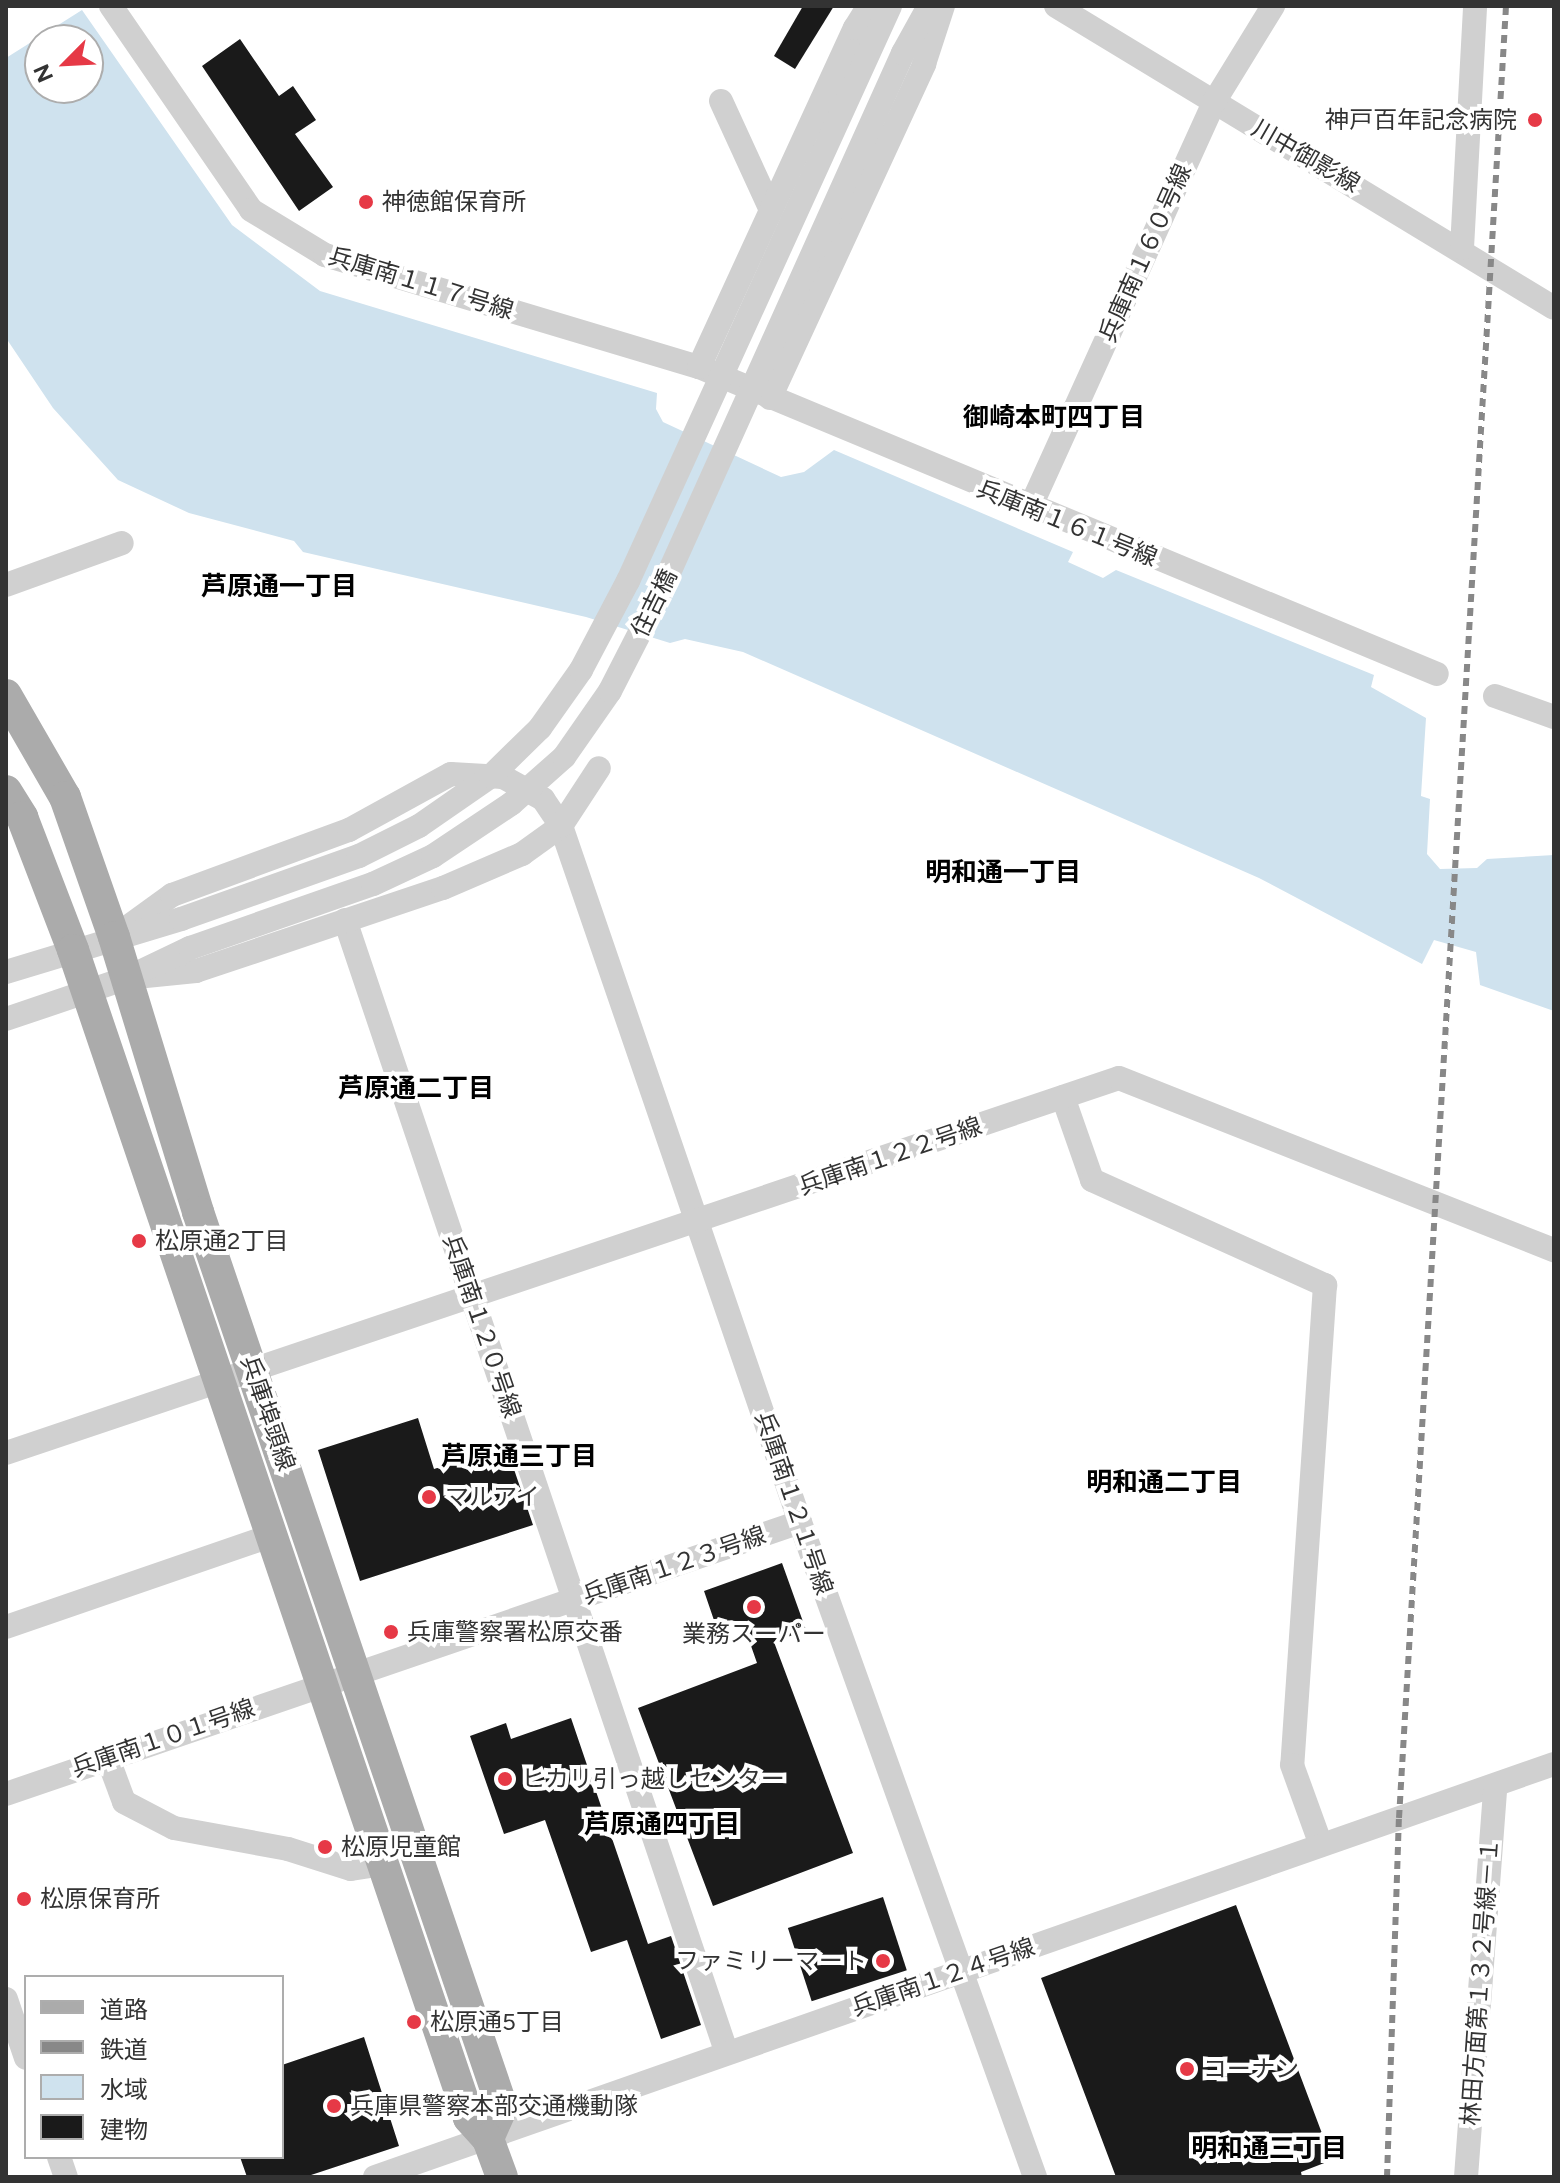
<!DOCTYPE html>
<html>
<head>
<meta charset="utf-8">
<style>
  body { margin:0 }
  #map { position:relative; width:1560px; height:2183px; overflow:hidden; background:#fff; font-family:Figtree,"Noto Sans JP",sans-serif }
  div>[style] { position:absolute }
  .water>* { inset:0; background:#cfe2ee }
  .building>* { inset:0; background:#1a1a1a; transform-origin:0 0 }
  .minor>* { height:24px; margin:-12px; padding:0 12px; transform-origin:12px; border-radius:12px; background:#d0d0d0 }
  .major>* { height:32px; margin:-16px; padding:0 16px; transform-origin:16px; border-radius:16px; background:#ababab }
  .rail>* { height:6px; margin-top:-3px; transform-origin:0; background:repeating-linear-gradient(90deg,#888 0 8px,transparent 0 14px) }
  .dots>* { width:22px; height:22px; translate:-50% -50%; box-sizing:border-box; border:4px solid #fff; border-radius:50% }
  span { translate:-50% -50%; white-space:nowrap; text-align:center; line-height:1.15; -webkit-text-stroke:8px #fff; paint-order:stroke }
  .poi-label { font-size:24px; color:#333 }
  .right { translate:-100% -50%; text-align:right }
  .left { translate:0 -50%; text-align:left }
  .street-label { font-size:24px; color:#333 }
  .neighbourhood-label { font-size:26px; color:#000; font-weight:700 }
  .frame { position:absolute; inset:0; border:8px solid #333; pointer-events:none }
  .legend { position:absolute; left:24px; top:1975px; width:260px; height:184px; box-sizing:border-box; background:#fff; border:2px solid #adadad; margin:0; padding:10px 14px; list-style:none; font-size:24px; color:#333 }
  .legend li { display:flex; align-items:center; gap:16px; height:40px }
  .legend b { width:40px; border:2px solid #adadad }
  .north { position:absolute; left:24px; top:24px; width:80px; height:80px; box-sizing:border-box; background:#fff; border:2px solid #adadad; border-radius:50%; rotate:246deg; font-size:22px; font-weight:700; line-height:32px; text-align:center; color:#333 }
  .north::after { content:''; display:block; margin:auto; width:28px; height:36px; background:#e63946; clip-path:polygon(50% 0,100% 100%,50% 72%,0 100%) }
</style>
</head>
<body>
<div id="map">
  <div class="water">
    <i style="clip-path:polygon(evenodd,82px 10px,232px 225px,320px 291px,657px 393px,656px 409px,663px 422px,781px 477px,804px 472px,834px 450px,1073px 552px,1068px 562px,1103px 578px,1116px 570px,1374px 675px,1371px 687px,1426px 718px,1421px 796px,1430px 799px,1427px 854px,1440px 869px,1477px 868px,1487px 859px,1554px 855px,1554px 1011px,1480px 985px,1476px 952px,1434px 940px,1422px 964px,1259px 878px,743px 652px,685px 639px,670px 643px,586px 617px,303px 552px,294px 541px,189px 513px,118px 480px,53px 408px,6px 338px,6px 58px,82px 10px,40px 40px,88px 40px,88px 88px,40px 88px,40px 40px)"></i>
  </div>
  <div class="building">
    <i style="clip-path:polygon(803px 6px,834px 6px,795px 69px,774px 56px)"></i>
    <i style="clip-path:polygon(240px 39px,279px 96px,293px 86px,316px 120px,295px 134px,333px 187px,299px 211px,202px 66px)"></i>
    <i style="clip-path:polygon(418px 1418px,434px 1469px,506px 1446px,533px 1525px,360px 1581px,318px 1450px)"></i>
    <i style="clip-path:polygon(782px 1563px,806px 1630px,774px 1642px,853px 1853px,713px 1906px,638px 1708px,757px 1663px,743px 1623px,718px 1632px,704px 1591px)"></i>
    <i style="clip-path:polygon(571px 1718px,648px 1944px,671px 1936px,701px 2025px,661px 2039px,627px 1940px,591px 1952px,545px 1820px,504px 1834px,470px 1736px,506px 1723px,511px 1739px)"></i>
    <i style="left:883px;top:1897px;width:77px;height:100px;rotate:72deg"></i>
    <i style="clip-path:polygon(1236px 1905px,1332px 2160px,1301px 2172px,1302px 2177px,1116px 2177px,1041px 1978px)"></i>
    <i style="clip-path:polygon(364px 2037px,399px 2146px,305px 2177px,247px 2177px,240px 2157px,282px 2157px,282px 2065px)"></i>
  </div>
  <div class="minor">
    <i style="left:111px;top:6px;width:247px;rotate:55.5deg"></i>
    <i style="left:251px;top:210px;width:87px;rotate:31.3deg"></i>
    <i style="left:325px;top:255px;width:390px;rotate:16.7deg"></i>
    <i style="left:699px;top:367px;width:799px;rotate:22.59deg"></i>
    <i style="left:1056px;top:6px;width:582px;rotate:31.23deg"></i>
    <i style="left:721px;top:101px;width:120px;rotate:65.4deg"></i>
    <i style="left:1462px;top:248px;width:242px;rotate:-86.9deg"></i>
    <i style="left:699px;top:367px;width:373px;rotate:-65.3deg"></i>
    <i style="left:855px;top:28px;width:26px;rotate:-58deg"></i>
    <i style="left:770px;top:398px;width:368px;rotate:-65.2deg"></i>
    <i style="left:924px;top:64px;width:61px;rotate:-71.9deg"></i>
    <i style="left:1030px;top:508px;width:446px;rotate:-65.6deg"></i>
    <i style="left:1214px;top:102px;width:113px;rotate:-58.4deg"></i>
    <i style="left:6px;top:585px;width:123px;rotate:-19.9deg"></i>
    <i style="left:1495px;top:696px;width:63px;rotate:19.6deg"></i>
    <i style="left:345px;top:920px;width:1193px;rotate:71.38deg"></i>
    <i style="left:114px;top:937px;width:72px;rotate:-35.9deg"></i>
    <i style="left:172px;top:895px;width:189px;rotate:-20.2deg"></i>
    <i style="left:349px;top:830px;width:116px;rotate:-28.8deg"></i>
    <i style="left:451px;top:774px;width:52px;rotate:3.3deg"></i>
    <i style="left:503px;top:777px;width:46px;rotate:28.8deg"></i>
    <i style="left:543px;top:799px;width:32px;rotate:56deg"></i>
    <i style="left:561px;top:826px;width:736px;rotate:71.05deg"></i>
    <i style="left:800px;top:1522px;width:696px;rotate:70.26deg"></i>
    <i style="left:6px;top:972px;width:183px;rotate:-16.8deg"></i>
    <i style="left:181px;top:919px;width:189px;rotate:-19.5deg"></i>
    <i style="left:359px;top:856px;width:67px;rotate:-26.6deg"></i>
    <i style="left:419px;top:826px;width:88px;rotate:-34.8deg"></i>
    <i style="left:491px;top:776px;width:69px;rotate:-44.4deg"></i>
    <i style="left:540px;top:728px;width:71px;rotate:-54.7deg"></i>
    <i style="left:581px;top:670px;width:101px;rotate:-62.2deg"></i>
    <i style="left:628px;top:581px;width:632px;rotate:-65.5deg"></i>
    <i style="left:146px;top:976px;width:50px;rotate:-5.7deg"></i>
    <i style="left:196px;top:971px;width:261px;rotate:-18.6deg"></i>
    <i style="left:443px;top:888px;width:86px;rotate:-23.3deg"></i>
    <i style="left:522px;top:854px;width:48px;rotate:-35.7deg"></i>
    <i style="left:561px;top:826px;width:69px;rotate:-56.8deg"></i>
    <i style="left:6px;top:1019px;width:128px;rotate:-18.7deg"></i>
    <i style="left:127px;top:978px;width:70px;rotate:-25.5deg"></i>
    <i style="left:190px;top:948px;width:194px;rotate:-19.3deg"></i>
    <i style="left:373px;top:884px;width:66px;rotate:-25deg"></i>
    <i style="left:433px;top:856px;width:94px;rotate:-33.7deg"></i>
    <i style="left:511px;top:804px;width:71px;rotate:-41.6deg"></i>
    <i style="left:564px;top:757px;width:80px;rotate:-55.1deg"></i>
    <i style="left:610px;top:691px;width:106px;rotate:-62.9deg"></i>
    <i style="left:658px;top:597px;width:597px;rotate:-65.75deg"></i>
    <i style="left:903px;top:53px;width:54px;rotate:-61deg"></i>
    <i style="left:1063px;top:1097px;width:88px;rotate:70.7deg"></i>
    <i style="left:1092px;top:1180px;width:256px;rotate:24.3deg"></i>
    <i style="left:1325px;top:1285px;width:481px;rotate:93.9deg"></i>
    <i style="left:1292px;top:1765px;width:85px;rotate:70.1deg"></i>
    <i style="left:6px;top:1453px;width:1174px;rotate:-18.62deg"></i>
    <i style="left:1119px;top:1078px;width:468px;rotate:21.6deg"></i>
    <i style="left:6px;top:1627px;width:279px;rotate:-19deg"></i>
    <i style="left:107px;top:1756px;width:49px;rotate:69.7deg"></i>
    <i style="left:124px;top:1802px;width:56px;rotate:27.5deg"></i>
    <i style="left:174px;top:1828px;width:116px;rotate:10.4deg"></i>
    <i style="left:288px;top:1849px;width:66px;rotate:17.6deg"></i>
    <i style="left:351px;top:1869px;width:33px;rotate:-9deg"></i>
    <i style="left:6px;top:1794px;width:839px;rotate:-18.91deg"></i>
    <i style="left:6px;top:1999px;width:62px;rotate:71.3deg"></i>
    <i style="left:59px;top:2157px;width:21px;rotate:71deg"></i>
    <i style="left:375px;top:2177px;width:1249px;rotate:-19.31deg"></i>
    <i style="left:1466px;top:2177px;width:391px;rotate:-85.7deg"></i>
  </div>
  <div class="major">
    <i style="left:6px;top:695px;width:118px;rotate:60deg"></i>
    <i style="left:65px;top:797px;width:148px;rotate:70.7deg"></i>
    <i style="left:114px;top:937px;width:288px;rotate:73deg"></i>
    <i style="left:198px;top:1212px;width:945px;rotate:71.24deg"></i>
    <i style="left:502px;top:2107px;width:35px;rotate:114deg"></i>
    <i style="left:6px;top:791px;width:31px;rotate:58deg"></i>
    <i style="left:22px;top:817px;width:142px;rotate:69deg"></i>
    <i style="left:73px;top:950px;width:1233px;rotate:71.27deg"></i>
    <i style="left:469px;top:2118px;width:28px;rotate:48deg"></i>
    <i style="left:488px;top:2139px;width:40px;rotate:69.8deg"></i>
  </div>
  <div class="rail">
    <i style="left:1387px;top:2177px;width:359px;rotate:-88.1deg"></i>
    <i style="left:1399px;top:1818px;width:1815px;rotate:-86.62deg"></i>
  </div>
  <div class="dots">
    <i style="left:1535px;top:120px;background:#e63946"></i>
    <i style="left:366px;top:202px;background:#e63946"></i>
    <i style="left:139px;top:1241px;background:#e63946"></i>
    <i style="left:429px;top:1497px;background:#e63946"></i>
    <i style="left:754px;top:1607px;background:#e63946"></i>
    <i style="left:391px;top:1632px;background:#e63946"></i>
    <i style="left:505px;top:1779px;background:#e63946"></i>
    <i style="left:325px;top:1847px;background:#e63946"></i>
    <i style="left:24px;top:1899px;background:#e63946"></i>
    <i style="left:883px;top:1961px;background:#e63946"></i>
    <i style="left:414px;top:2022px;background:#e63946"></i>
    <i style="left:1187px;top:2069px;background:#e63946"></i>
    <i style="left:334px;top:2106px;background:#e63946"></i>
  </div>
  <div class="poi-label">
    <span class="right" style="left:1517px;top:120px">神戸百年記念病院</span>
    <span class="left" style="left:382px;top:202px">神徳館保育所</span>
    <span class="left" style="left:155px;top:1241px">松原通2丁目</span>
    <span class="left" style="left:445px;top:1497px">マルアイ</span>
    <span class="left" style="left:407px;top:1632px">兵庫警察署松原交番</span>
    <span style="left:754px;top:1634px">業務スーパー</span>
    <span class="left" style="left:521px;top:1779px">ヒカリ引っ越しセンター</span>
    <span class="left" style="left:341px;top:1847px">松原児童館</span>
    <span class="left" style="left:40px;top:1899px">松原保育所</span>
    <span class="right" style="left:867px;top:1961px">ファミリーマート</span>
    <span class="left" style="left:430px;top:2022px">松原通5丁目</span>
    <span class="left" style="left:1203px;top:2069px">コーナン</span>
    <span class="left" style="left:350px;top:2106px">兵庫県警察本部交通機動隊</span>
  </div>
  <div class="street-label">
    <span style="left:1306px;top:156px;rotate:30deg">川中御影線</span>
    <span style="left:1145px;top:253px;rotate:-66deg">兵庫南１６０号線</span>
    <span style="left:421px;top:283px;rotate:17deg">兵庫南１１７号線</span>
    <span style="left:1067px;top:523px;rotate:22deg">兵庫南１６１号線</span>
    <span style="left:654px;top:603px;rotate:-64deg">住吉橋</span>
    <span style="left:890px;top:1156px;rotate:-19deg">兵庫南１２２号線</span>
    <span style="left:482px;top:1326px;rotate:71deg">兵庫南１２０号線</span>
    <span style="left:268px;top:1413px;rotate:71deg">兵庫埠頭線</span>
    <span style="left:794px;top:1503px;rotate:71deg">兵庫南１２１号線</span>
    <span style="left:674px;top:1565px;rotate:-19deg">兵庫南１２３号線</span>
    <span style="left:163px;top:1738px;rotate:-19deg">兵庫南１０１号線</span>
    <span style="left:943px;top:1977px;rotate:-19deg">兵庫南１２４号線</span>
    <span style="left:1480px;top:1982px;rotate:-86deg">林田方面第１３２号線－１</span>
  </div>
  <div class="neighbourhood-label">
    <span style="left:1054px;top:418px">御崎本町四丁目</span>
    <span style="left:279px;top:587px">芦原通一丁目</span>
    <span style="left:1003px;top:873px">明和通一丁目</span>
    <span style="left:416px;top:1089px">芦原通二丁目</span>
    <span style="left:519px;top:1457px">芦原通三丁目</span>
    <span style="left:1164px;top:1483px">明和通二丁目</span>
    <span style="left:662px;top:1825px">芦原通四丁目</span>
    <span style="left:1269px;top:2149px">明和通三丁目</span>
  </div>
  <div class="frame"></div>
  <ul class="legend">
  <li><b style="height:10px;background:#ababab"></b>道路</li>
  <li><b style="height:10px;background:#888"></b>鉄道</li>
  <li><b style="height:22px;background:#cfe2ee"></b>水域</li>
  <li><b style="height:22px;background:#1a1a1a"></b>建物</li>
  </ul>
  <div class="north">N</div>
</div>
</body>
</html>
